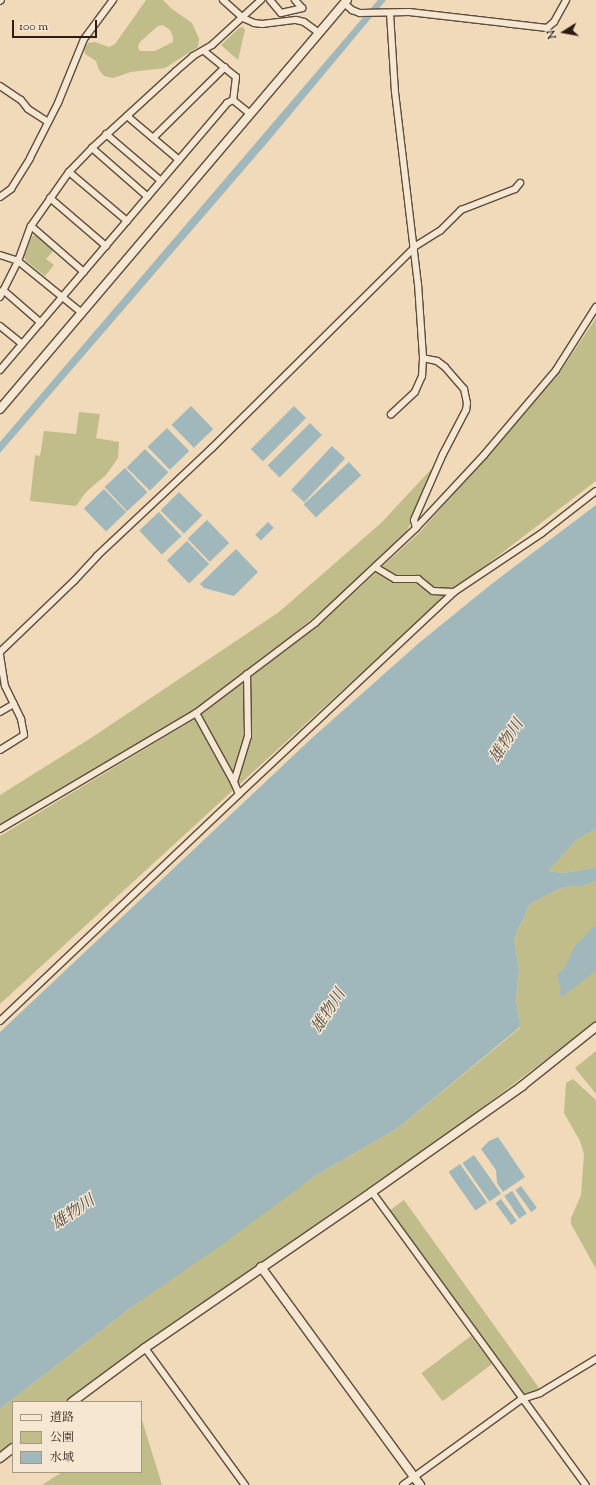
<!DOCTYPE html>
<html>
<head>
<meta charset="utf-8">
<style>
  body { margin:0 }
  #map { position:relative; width:596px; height:1485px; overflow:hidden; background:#f0dab9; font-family:"Sorts Mill Goudy","Noto Serif JP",serif }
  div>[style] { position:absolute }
  .green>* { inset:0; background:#c1bd8a; transform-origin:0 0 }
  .water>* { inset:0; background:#a0b7bb; transform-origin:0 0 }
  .roads { filter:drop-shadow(1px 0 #5e4c3c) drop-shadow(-1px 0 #5e4c3c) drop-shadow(0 1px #5e4c3c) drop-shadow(0 -1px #5e4c3c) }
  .minor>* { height:6px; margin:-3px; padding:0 3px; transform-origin:3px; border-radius:3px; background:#f5e7d2 }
  .tertiary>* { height:8px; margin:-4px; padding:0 4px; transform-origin:4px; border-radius:4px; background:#f5e7d2 }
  span { translate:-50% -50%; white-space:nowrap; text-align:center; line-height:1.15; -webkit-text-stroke:3px #f5e7d2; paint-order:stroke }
  .water-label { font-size:16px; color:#504a45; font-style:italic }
  .legend { position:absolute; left:12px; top:1401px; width:130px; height:72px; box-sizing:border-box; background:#f5e7d2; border:1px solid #a59685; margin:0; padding:5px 7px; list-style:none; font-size:12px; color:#2d1c12 }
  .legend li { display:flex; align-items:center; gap:8px; height:20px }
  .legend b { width:20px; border:1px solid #a59685 }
  .north { position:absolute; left:544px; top:12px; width:40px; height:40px; -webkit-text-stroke:3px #f5e7d2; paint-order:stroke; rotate:259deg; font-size:11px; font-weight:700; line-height:16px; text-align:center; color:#2d1c12 }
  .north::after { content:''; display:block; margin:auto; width:14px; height:18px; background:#2d1c12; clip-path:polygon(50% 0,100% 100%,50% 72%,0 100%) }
  .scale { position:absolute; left:12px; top:20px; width:85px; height:18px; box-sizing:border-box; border:2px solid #2d1c12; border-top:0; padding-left:5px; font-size:12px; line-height:14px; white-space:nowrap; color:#2d1c12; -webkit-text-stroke:3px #f5e7d2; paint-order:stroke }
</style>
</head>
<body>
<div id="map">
  <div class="green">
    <i style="clip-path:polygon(evenodd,146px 0,163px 0,172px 9px,192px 23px,199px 39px,198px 47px,165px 68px,131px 72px,113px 78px,104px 76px,99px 70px,96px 61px,85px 54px,84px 48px,88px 43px,95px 42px,109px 47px,115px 44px,146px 0,163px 25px,170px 30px,173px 37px,173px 42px,155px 51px,140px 51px,138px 47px,140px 42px,158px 26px,163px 25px)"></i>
    <i style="clip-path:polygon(243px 27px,245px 30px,238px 60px,221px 45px,239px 28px)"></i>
    <i style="clip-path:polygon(37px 235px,54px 250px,46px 259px,54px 265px,45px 276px,26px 261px,24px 257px,32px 236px)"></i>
    <i style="clip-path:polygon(596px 318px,596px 481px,444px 597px,0 1004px,0 836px,198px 717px,318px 626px,420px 532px,560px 372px)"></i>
    <i style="clip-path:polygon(79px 412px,100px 414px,96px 438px,119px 442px,118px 458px,106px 475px,86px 492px,76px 506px,30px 501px,35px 455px,40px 456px,44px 431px,76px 434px)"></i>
    <i style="clip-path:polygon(438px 462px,406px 533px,394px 547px,324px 609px,263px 659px,195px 711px,0 827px,0 795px,91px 738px,279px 612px,381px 523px)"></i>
    <i style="clip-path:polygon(596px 829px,596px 866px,593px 868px,564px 873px,547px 871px,576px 840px)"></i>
    <i style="clip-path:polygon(596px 881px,596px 1022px,455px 1128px,209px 1298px,67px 1402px,13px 1402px,13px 1445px,0 1455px,0 1409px,133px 1306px,315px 1176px,398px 1128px,520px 1028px,516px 998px,519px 969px,514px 939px,530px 904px,559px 889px,573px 886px,584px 886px)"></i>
    <i style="clip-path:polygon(596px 1051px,596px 1094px,575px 1068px)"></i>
    <i style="clip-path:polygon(573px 1079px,596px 1100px,596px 1269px,571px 1224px,571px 1218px,581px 1195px,584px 1154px,580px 1141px,564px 1113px,566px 1083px)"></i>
    <i style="clip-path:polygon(404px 1200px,539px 1388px,540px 1391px,525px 1397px,389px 1211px)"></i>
    <i style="left:471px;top:1336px;width:35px;height:62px;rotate:53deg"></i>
    <i style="clip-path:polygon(142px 1420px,162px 1485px,42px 1485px,62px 1472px,141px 1472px)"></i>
  </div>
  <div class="water">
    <i style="clip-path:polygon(378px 0,386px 0,267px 143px,0 453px,0 442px)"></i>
    <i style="left:191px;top:406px;width:32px;height:27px;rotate:46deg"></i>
    <i style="left:294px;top:406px;width:17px;height:61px;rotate:45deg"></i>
    <i style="left:310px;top:423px;width:17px;height:60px;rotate:45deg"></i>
    <i style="left:167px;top:428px;width:32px;height:27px;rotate:46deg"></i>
    <i style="left:332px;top:446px;width:18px;height:60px;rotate:43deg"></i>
    <i style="left:145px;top:449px;width:33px;height:26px;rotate:45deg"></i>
    <i style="left:349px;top:462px;width:18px;height:62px;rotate:47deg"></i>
    <i style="left:125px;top:468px;width:33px;height:28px;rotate:47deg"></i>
    <i style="left:104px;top:489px;width:32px;height:28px;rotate:46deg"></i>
    <i style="left:179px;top:492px;width:33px;height:26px;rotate:45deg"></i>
    <i style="clip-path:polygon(596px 505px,596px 829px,576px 840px,548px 871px,564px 873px,593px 868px,596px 866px,596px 881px,584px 886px,573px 886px,559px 889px,530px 904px,514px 939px,519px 969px,516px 998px,520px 1027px,398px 1128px,315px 1176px,223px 1244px,133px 1306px,0 1409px,0 1032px,312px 738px,419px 643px,489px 586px)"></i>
    <i style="left:159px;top:512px;width:33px;height:27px;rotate:47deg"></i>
    <i style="left:207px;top:520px;width:32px;height:27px;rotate:46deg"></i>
    <i style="left:268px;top:522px;width:8px;height:18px;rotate:45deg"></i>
    <i style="left:187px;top:541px;width:32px;height:28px;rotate:46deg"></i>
    <i style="clip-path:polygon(236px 549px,258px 572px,234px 596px,204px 588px,200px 584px)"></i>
    <i style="clip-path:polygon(596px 924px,596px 971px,567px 993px,563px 996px,559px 995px,561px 989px,557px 975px,565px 967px,574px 947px)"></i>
    <i style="clip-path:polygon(498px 1137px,525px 1177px,503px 1192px,497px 1183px,496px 1170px,481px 1149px,489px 1141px)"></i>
    <i style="left:474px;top:1155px;width:47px;height:14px;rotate:55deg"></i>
    <i style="left:460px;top:1164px;width:47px;height:14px;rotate:55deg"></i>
    <i style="left:521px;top:1186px;width:27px;height:7px;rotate:54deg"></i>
    <i style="left:512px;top:1191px;width:27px;height:9px;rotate:57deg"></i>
    <i style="left:501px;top:1199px;width:27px;height:7px;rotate:54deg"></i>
  </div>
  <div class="roads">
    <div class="minor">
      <i style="left:223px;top:0;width:27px;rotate:42deg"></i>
      <i style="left:243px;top:18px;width:12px;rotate:24deg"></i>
      <i style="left:254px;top:23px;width:8px;rotate:7deg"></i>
      <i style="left:262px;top:24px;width:34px;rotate:-7deg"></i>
      <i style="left:296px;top:20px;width:8px;rotate:14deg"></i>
      <i style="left:304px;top:22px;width:19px;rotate:36deg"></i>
      <i style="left:270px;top:0;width:17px;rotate:50deg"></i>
      <i style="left:281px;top:13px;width:22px;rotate:-13deg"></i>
      <i style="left:302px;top:8px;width:11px;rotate:-131deg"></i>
      <i style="left:0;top:1px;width:1px;rotate:-45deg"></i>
      <i style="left:344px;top:3px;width:11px;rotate:41deg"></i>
      <i style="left:352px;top:10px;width:9px;rotate:21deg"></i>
      <i style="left:360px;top:13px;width:49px;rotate:-1.2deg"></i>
      <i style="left:409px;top:12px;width:139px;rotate:6.6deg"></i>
      <i style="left:547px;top:28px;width:9px;rotate:-41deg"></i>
      <i style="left:554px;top:22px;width:25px;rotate:-61deg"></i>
      <i style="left:390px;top:13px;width:79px;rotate:86.4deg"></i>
      <i style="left:395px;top:92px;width:193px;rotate:83.2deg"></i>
      <i style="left:418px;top:284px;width:74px;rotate:86.1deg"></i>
      <i style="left:423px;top:358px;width:18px;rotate:93deg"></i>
      <i style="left:422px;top:376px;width:17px;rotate:114deg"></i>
      <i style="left:415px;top:392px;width:33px;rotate:137deg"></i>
      <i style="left:204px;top:51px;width:41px;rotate:39.1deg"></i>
      <i style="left:236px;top:77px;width:23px;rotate:97deg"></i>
      <i style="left:233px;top:100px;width:22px;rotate:39deg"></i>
      <i style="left:0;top:86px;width:25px;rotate:34deg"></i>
      <i style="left:21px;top:100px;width:11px;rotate:52deg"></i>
      <i style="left:28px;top:109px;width:24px;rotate:33deg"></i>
      <i style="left:127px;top:116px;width:68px;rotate:40.2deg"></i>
      <i style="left:106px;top:134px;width:72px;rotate:40.5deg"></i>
      <i style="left:153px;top:138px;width:101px;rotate:-44.6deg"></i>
      <i style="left:92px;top:148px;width:74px;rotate:41.2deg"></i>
      <i style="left:69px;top:172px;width:76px;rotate:40.2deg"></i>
      <i style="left:0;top:197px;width:14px;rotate:-36deg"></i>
      <i style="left:11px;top:189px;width:36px;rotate:-58deg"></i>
      <i style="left:30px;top:158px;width:62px;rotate:-63deg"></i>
      <i style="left:58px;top:103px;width:69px;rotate:-67.9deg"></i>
      <i style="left:84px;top:39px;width:49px;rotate:-53.4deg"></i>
      <i style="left:50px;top:198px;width:74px;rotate:40.6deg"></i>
      <i style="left:31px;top:226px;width:70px;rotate:41deg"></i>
      <i style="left:414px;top:247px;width:31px;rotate:-32deg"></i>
      <i style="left:440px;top:231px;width:30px;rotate:-45deg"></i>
      <i style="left:461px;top:210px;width:58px;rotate:-21.3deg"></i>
      <i style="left:515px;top:189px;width:8px;rotate:-50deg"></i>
      <i style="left:0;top:255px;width:19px;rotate:18deg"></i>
      <i style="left:18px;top:261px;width:82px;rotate:39.1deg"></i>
      <i style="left:3px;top:290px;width:50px;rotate:41deg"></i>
      <i style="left:0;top:297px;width:40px;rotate:-63.4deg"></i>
      <i style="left:18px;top:261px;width:37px;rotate:-70deg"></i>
      <i style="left:31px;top:226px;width:66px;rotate:-54.9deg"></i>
      <i style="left:69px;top:172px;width:33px;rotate:-46deg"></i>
      <i style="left:92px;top:148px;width:114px;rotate:-42.5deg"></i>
      <i style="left:176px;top:71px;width:23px;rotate:-41deg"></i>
      <i style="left:193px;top:56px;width:22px;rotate:-30deg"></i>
      <i style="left:212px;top:45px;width:67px;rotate:-42.6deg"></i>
      <i style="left:0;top:326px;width:28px;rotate:39deg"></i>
      <i style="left:0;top:370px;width:350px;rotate:-49.6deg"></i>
      <i style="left:227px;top:103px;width:7px;rotate:-27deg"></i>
      <i style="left:416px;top:528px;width:8px;rotate:-104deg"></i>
      <i style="left:414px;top:520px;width:72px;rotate:-66.3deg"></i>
      <i style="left:443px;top:454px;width:50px;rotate:-62.4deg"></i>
      <i style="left:466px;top:410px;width:7px;rotate:-82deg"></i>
      <i style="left:467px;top:403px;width:14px;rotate:-102deg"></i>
      <i style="left:464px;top:389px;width:29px;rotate:-131deg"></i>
      <i style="left:445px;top:367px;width:10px;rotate:-143deg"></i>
      <i style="left:437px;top:361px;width:14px;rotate:-168deg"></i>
      <i style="left:375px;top:567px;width:23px;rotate:31deg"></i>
      <i style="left:395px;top:579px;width:23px"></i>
      <i style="left:418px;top:579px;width:19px;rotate:39deg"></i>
      <i style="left:433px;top:591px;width:21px;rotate:3deg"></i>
      <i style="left:0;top:652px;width:103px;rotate:-43.8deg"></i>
      <i style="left:74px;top:581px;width:34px;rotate:-47deg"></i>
      <i style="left:97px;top:556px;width:158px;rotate:-43.2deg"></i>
      <i style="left:212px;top:448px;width:284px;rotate:-44.7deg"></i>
      <i style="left:0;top:655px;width:31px;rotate:81deg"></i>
      <i style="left:5px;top:686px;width:37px;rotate:64deg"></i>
      <i style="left:21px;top:719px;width:16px;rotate:79deg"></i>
      <i style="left:24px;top:735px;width:28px;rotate:148deg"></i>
      <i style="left:0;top:712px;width:16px;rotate:-30deg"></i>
      <i style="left:196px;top:713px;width:79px;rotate:61.2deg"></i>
      <i style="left:239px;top:794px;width:13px;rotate:-113deg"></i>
      <i style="left:234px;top:782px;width:48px;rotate:-73.1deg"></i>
      <i style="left:248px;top:736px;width:62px;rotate:-90.9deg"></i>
      <i style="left:0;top:829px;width:228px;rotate:-30.6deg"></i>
      <i style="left:196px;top:713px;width:149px;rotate:-37.1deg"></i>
      <i style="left:315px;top:623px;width:139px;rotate:-43.2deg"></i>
      <i style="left:416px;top:528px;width:100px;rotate:-47deg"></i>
      <i style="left:484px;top:455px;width:111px;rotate:-49.7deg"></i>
      <i style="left:556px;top:370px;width:75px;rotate:-57.6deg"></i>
      <i style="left:0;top:1021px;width:330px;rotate:-43.5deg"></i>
      <i style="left:239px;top:794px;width:295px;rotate:-43.2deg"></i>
      <i style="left:454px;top:592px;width:106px;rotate:-33.8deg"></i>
      <i style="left:542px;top:533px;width:68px;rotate:-37.9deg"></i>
      <i style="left:372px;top:1192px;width:363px;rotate:53.9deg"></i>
      <i style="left:145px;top:1348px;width:170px;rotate:53.9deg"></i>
      <i style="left:403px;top:1485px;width:147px;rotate:-35.9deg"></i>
      <i style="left:522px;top:1399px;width:19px;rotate:-18deg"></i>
      <i style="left:540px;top:1393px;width:66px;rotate:-31.3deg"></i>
    </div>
    <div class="tertiary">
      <i style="left:0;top:409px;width:536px;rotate:-49.69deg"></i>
      <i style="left:261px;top:1267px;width:270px;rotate:53.9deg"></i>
      <i style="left:72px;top:1402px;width:91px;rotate:-36.5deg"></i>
      <i style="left:145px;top:1348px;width:275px;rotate:-34.5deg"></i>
      <i style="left:372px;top:1192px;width:184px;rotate:-35.2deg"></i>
      <i style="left:522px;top:1086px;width:95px;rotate:-38.6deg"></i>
      <i style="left:0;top:1458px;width:16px;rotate:-38deg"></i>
    </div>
  </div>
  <div class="water-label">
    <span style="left:508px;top:742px;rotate:-57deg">雄物川</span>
    <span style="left:330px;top:1012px;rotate:-57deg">雄物川</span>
    <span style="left:74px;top:1214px;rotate:-34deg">雄物川</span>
  </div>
  <ul class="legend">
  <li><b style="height:5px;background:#f5e7d2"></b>道路</li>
  <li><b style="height:11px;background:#c1bd8a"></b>公園</li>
  <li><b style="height:11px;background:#a0b7bb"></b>水域</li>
  </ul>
  <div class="north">N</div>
  <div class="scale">100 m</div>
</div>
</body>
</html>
